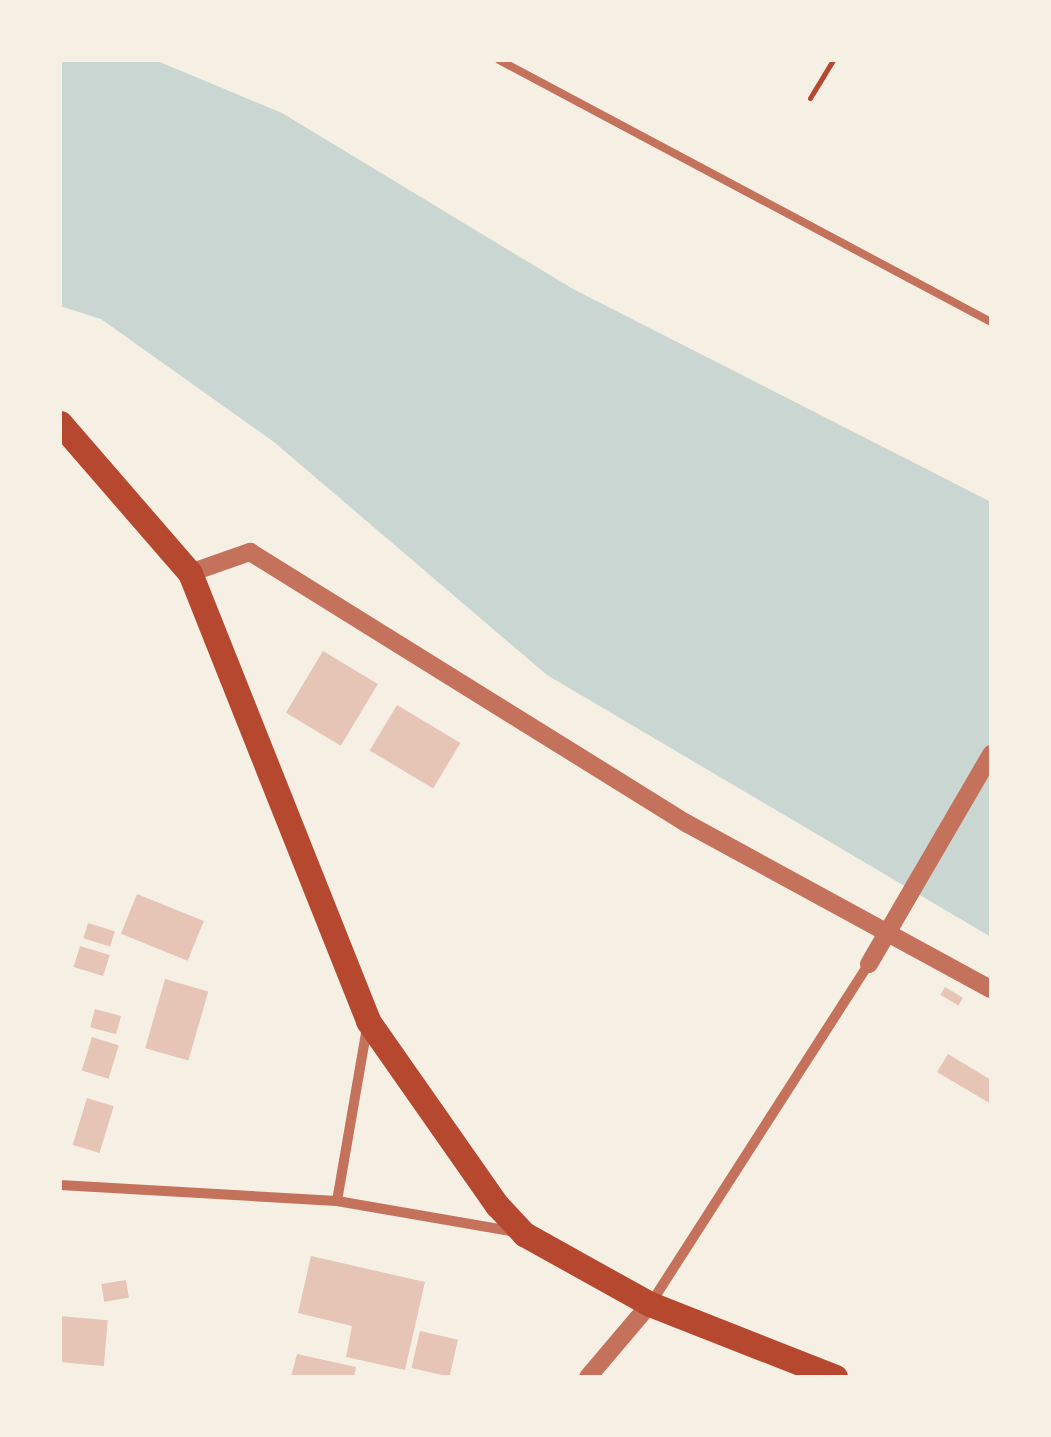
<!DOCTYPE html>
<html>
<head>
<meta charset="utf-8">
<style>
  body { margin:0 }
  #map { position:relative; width:1051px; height:1437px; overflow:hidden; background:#f6efe4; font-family:Arial,sans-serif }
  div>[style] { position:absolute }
  .water>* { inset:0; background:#c9d6d2 }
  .building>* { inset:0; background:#e6c5b7; transform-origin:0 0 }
  .path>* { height:5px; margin:-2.5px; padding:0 2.5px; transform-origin:2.5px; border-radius:2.5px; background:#b5482f }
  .service>* { height:8px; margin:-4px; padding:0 4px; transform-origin:4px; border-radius:4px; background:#c5725c }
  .minor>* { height:10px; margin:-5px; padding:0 5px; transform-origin:5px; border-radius:5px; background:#c5725c }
  .tertiary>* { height:18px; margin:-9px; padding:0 9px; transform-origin:9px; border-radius:9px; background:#c5725c }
  .primary>* { height:25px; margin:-12.5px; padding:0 12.5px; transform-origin:12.5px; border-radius:12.5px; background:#b5482f }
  span { translate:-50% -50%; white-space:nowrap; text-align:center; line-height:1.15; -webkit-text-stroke:8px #f6efe4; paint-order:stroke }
  .frame { position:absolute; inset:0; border:62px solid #f6efe4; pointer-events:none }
</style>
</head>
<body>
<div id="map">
  <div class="water">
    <i style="clip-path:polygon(60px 60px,155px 60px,282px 113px,573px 289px,991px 502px,991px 937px,547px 675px,274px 442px,101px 319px,60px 306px)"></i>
  </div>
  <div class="building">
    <i style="left:323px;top:651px;width:64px;height:72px;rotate:31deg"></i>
    <i style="left:397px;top:705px;width:74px;height:53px;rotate:31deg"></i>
    <i style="left:137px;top:894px;width:72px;height:43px;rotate:22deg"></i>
    <i style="left:88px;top:923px;width:28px;height:16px;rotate:17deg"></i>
    <i style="left:80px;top:946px;width:31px;height:22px;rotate:17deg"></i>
    <i style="left:165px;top:979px;width:45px;height:72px;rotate:16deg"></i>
    <i style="left:945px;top:987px;width:21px;height:9px;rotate:31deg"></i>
    <i style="left:95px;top:1009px;width:27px;height:19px;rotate:15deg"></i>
    <i style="left:92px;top:1037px;width:28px;height:35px;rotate:17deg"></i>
    <i style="clip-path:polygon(948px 1054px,991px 1080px,991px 1104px,937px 1072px)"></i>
    <i style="left:87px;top:1098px;width:28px;height:49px;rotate:17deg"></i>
    <i style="clip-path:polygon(311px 1256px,425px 1282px,405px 1370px,346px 1357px,352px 1326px,298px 1313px)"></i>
    <i style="left:126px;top:1280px;width:18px;height:25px;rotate:81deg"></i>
    <i style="left:60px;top:1316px;width:48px;height:46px;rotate:5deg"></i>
    <i style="left:420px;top:1331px;width:39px;height:38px;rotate:13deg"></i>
    <i style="clip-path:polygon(297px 1354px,356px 1367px,354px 1377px,291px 1377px)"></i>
  </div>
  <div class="path">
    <i style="left:810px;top:98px;width:44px;rotate:-58.8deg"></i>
  </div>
  <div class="service">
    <i style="left:499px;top:60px;width:557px;rotate:28.04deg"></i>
  </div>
  <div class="minor">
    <i style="left:60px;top:1185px;width:277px;rotate:3.3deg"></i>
    <i style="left:337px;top:1201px;width:182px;rotate:9.8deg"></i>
    <i style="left:337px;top:1201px;width:177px;rotate:-80.2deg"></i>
    <i style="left:651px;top:1303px;width:403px;rotate:-57.3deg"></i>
  </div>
  <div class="tertiary">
    <i style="left:190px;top:573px;width:64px;rotate:-19.3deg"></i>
    <i style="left:250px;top:552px;width:513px;rotate:31.86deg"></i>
    <i style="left:686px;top:823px;width:347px;rotate:28.6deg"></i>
    <i style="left:869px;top:964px;width:243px;rotate:-59.8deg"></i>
    <i style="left:588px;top:1377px;width:96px;rotate:-49.7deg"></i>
  </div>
  <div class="primary">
    <i style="left:60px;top:423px;width:198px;rotate:49.1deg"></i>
    <i style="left:190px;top:573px;width:482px;rotate:68.3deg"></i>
    <i style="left:368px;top:1021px;width:225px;rotate:55deg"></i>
    <i style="left:497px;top:1205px;width:40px;rotate:47deg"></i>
    <i style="left:524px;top:1234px;width:144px;rotate:29.1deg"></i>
    <i style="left:650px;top:1304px;width:199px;rotate:21.5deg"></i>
  </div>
  <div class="frame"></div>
</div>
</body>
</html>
